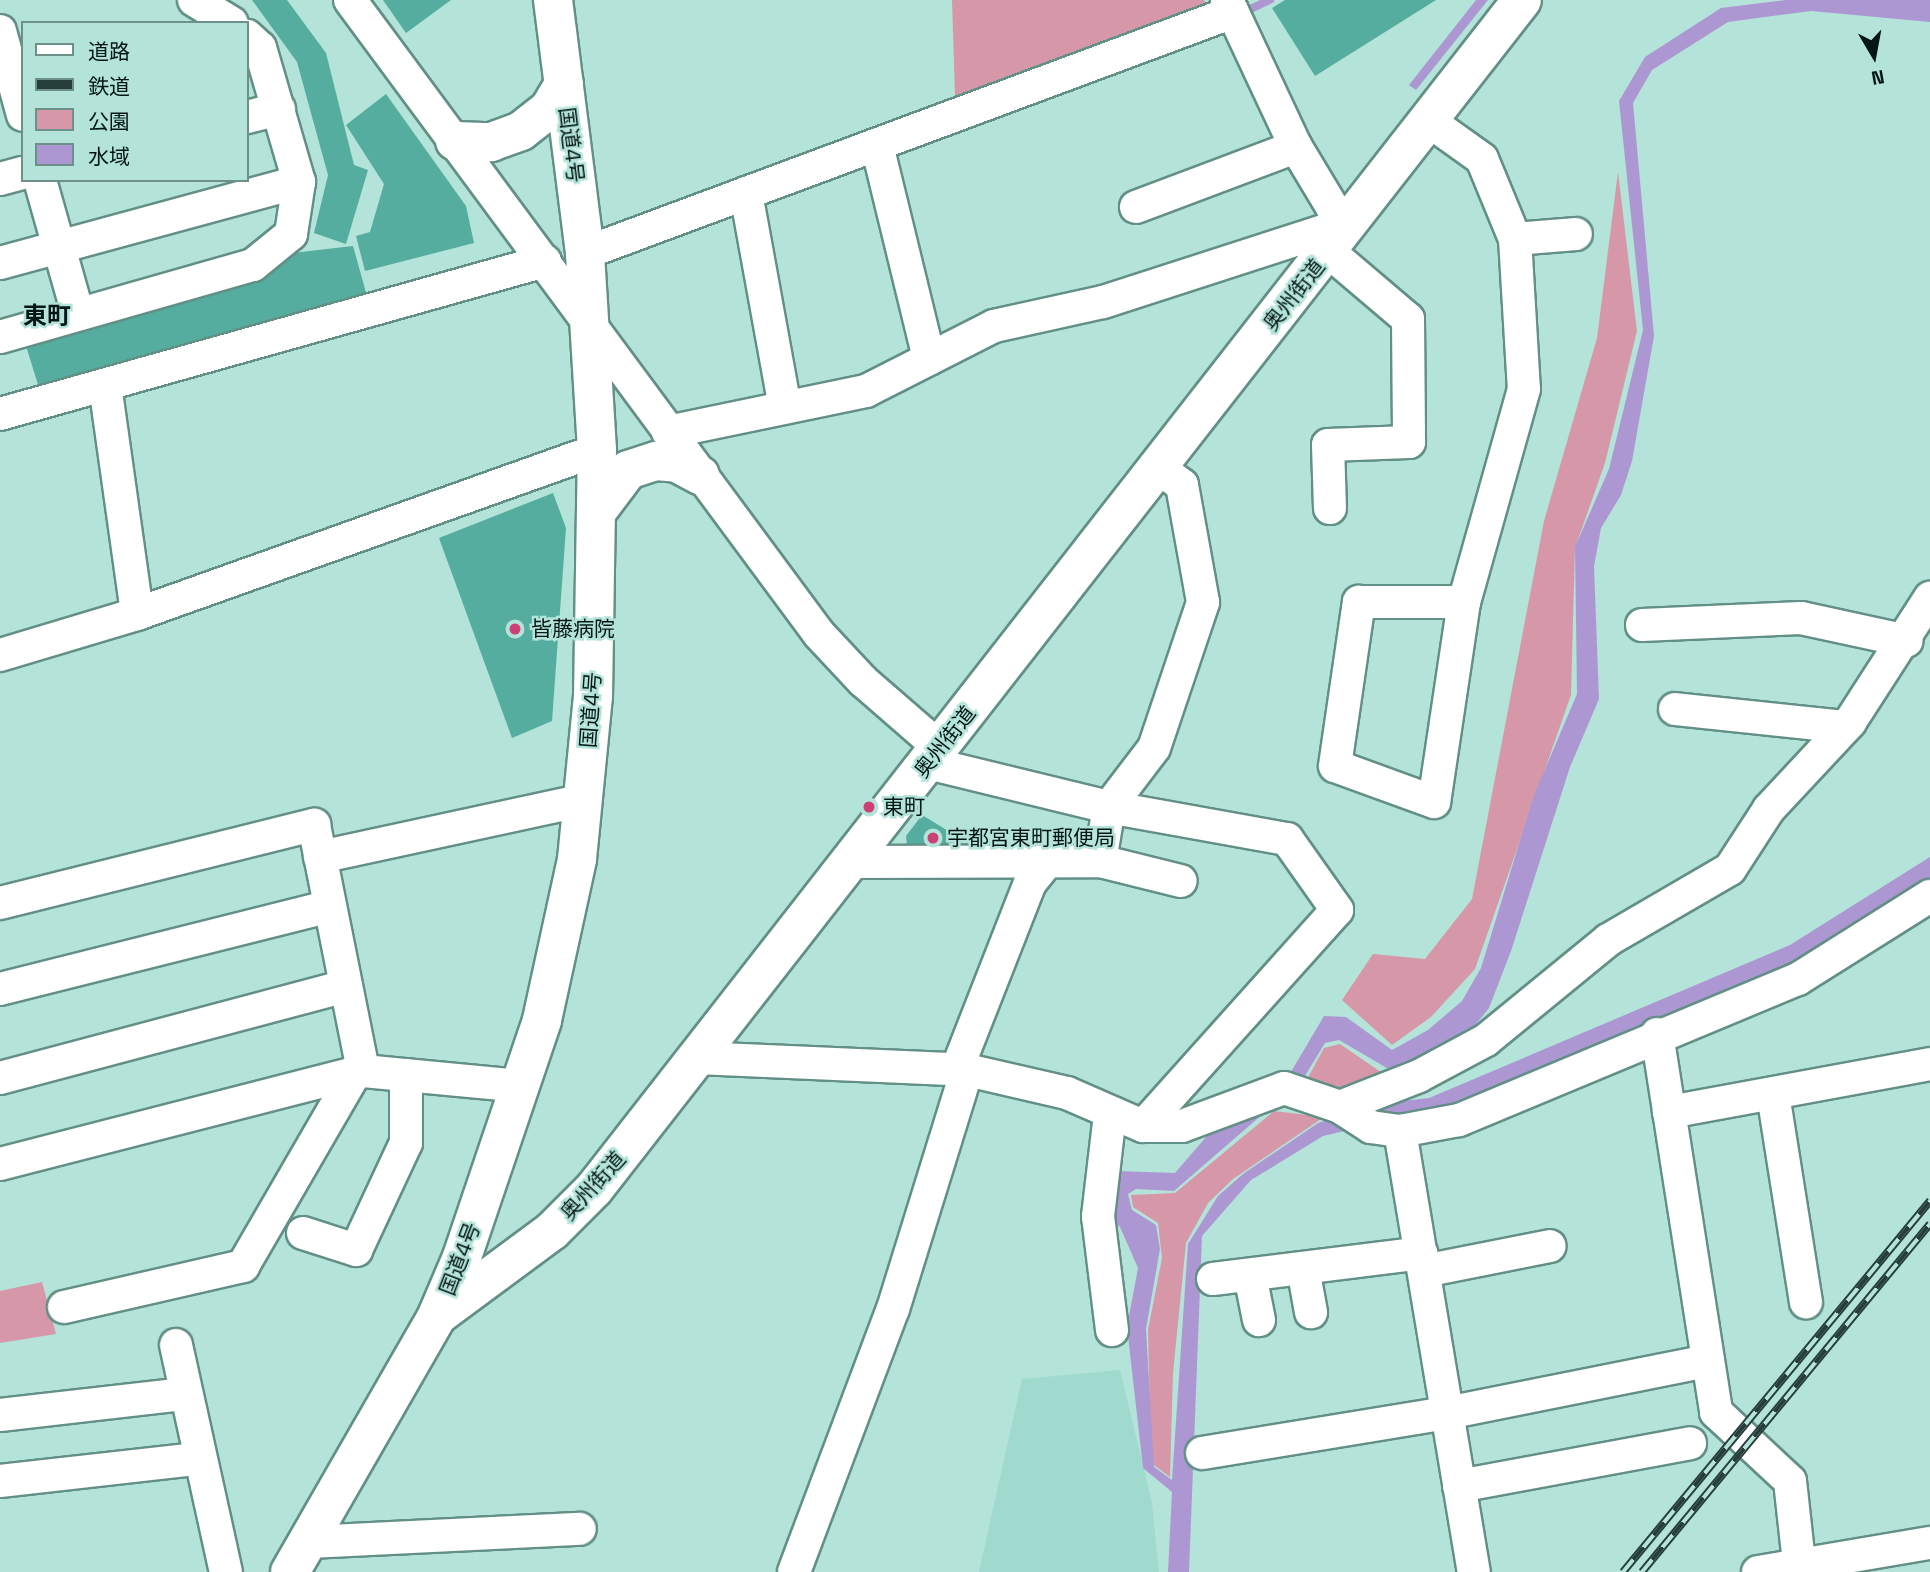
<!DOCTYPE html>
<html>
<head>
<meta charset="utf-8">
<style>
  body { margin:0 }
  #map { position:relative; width:1930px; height:1572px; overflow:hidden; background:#b3e3d9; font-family:"Space Grotesk","Noto Sans JP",sans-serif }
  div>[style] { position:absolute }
  .built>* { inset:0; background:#a0d9ce }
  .green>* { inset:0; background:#d698a9 }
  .water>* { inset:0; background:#ad97d3 }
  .stream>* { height:8px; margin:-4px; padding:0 4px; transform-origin:4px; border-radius:4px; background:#ad97d3 }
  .building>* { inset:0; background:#54ad9e }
  .roads { filter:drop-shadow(2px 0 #628f86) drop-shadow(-2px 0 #628f86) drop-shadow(0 2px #628f86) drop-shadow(0 -2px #628f86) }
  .minor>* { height:32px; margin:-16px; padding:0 16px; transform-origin:16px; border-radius:16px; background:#fff }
  .major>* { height:38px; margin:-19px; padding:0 19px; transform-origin:19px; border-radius:19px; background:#fff }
  .highway>* { height:38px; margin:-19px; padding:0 19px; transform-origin:19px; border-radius:19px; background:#fff }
  .rail>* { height:8px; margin-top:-4px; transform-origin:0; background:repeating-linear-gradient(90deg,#b3e3d9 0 16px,#273f3b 0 32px); box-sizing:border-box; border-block:2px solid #273f3b }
  .dots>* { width:19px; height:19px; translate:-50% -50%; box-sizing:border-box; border:4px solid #b3e3d9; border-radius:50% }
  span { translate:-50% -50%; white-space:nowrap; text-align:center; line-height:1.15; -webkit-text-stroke:5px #b3e3d9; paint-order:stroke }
  .street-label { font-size:21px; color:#051714 }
  .poi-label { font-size:21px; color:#051714 }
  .left { translate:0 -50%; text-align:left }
  .quarter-label { font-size:24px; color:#051714; font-weight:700 }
  .legend { position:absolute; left:21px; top:21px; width:228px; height:161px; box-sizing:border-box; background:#b3e3d9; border:2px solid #6d918a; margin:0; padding:9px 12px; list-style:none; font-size:21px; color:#051714 }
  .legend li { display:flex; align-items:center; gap:14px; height:35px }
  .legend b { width:35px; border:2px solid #6d918a }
  .north { position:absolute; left:1839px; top:21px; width:70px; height:70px; -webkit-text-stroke:5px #b3e3d9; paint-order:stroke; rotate:170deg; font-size:19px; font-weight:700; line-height:28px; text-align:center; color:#051714 }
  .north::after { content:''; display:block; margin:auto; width:24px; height:32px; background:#051714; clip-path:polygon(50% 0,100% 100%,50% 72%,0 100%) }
</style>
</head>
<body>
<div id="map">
  <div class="built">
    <i style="clip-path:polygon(1120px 1370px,1152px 1503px,1159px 1572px,979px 1572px,1022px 1379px)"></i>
  </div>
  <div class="green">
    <i style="clip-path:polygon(952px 0,1204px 0,1208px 9px,955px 97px)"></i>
    <i style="clip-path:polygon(1618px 172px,1637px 331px,1605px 463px,1575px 548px,1571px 695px,1475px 969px,1431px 1017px,1392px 1045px,1342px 1000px,1373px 954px,1425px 959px,1472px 899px,1544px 521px,1597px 338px)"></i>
    <i style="clip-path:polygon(1340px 1044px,1391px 1079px,1341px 1095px,1305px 1083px,1324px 1048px)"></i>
    <i style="clip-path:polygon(1274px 1111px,1324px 1117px,1233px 1179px,1208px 1203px,1186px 1243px,1173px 1373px,1170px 1477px,1154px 1465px,1151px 1455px,1148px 1330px,1162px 1258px,1158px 1223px,1133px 1207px,1131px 1195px,1175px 1193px)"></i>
    <i style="clip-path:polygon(42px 1282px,56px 1334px,0 1343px,0 1291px)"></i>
  </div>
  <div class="water">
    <i style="clip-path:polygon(1476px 0,1488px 0,1416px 90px,1409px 85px)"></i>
    <i style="clip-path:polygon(1786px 0,1930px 0,1930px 22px,1811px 11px,1728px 22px,1652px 70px,1633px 103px,1654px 336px,1632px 461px,1621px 495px,1601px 528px,1594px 566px,1599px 699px,1570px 767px,1511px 951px,1489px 1008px,1467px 1035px,1427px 1059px,1392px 1071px,1339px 1040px,1325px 1043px,1303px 1079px,1174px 1191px,1136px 1189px,1128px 1194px,1132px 1210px,1156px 1225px,1160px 1249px,1146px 1329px,1154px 1467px,1172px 1480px,1188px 1244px,1218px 1196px,1243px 1174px,1318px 1123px,1378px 1104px,1429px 1098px,1790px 945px,1930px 857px,1930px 882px,1758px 985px,1443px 1108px,1323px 1136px,1251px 1180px,1202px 1236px,1189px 1572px,1168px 1572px,1172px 1492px,1143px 1468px,1127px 1327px,1138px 1268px,1120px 1227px,1110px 1217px,1116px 1171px,1175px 1173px,1219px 1122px,1288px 1077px,1324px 1016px,1346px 1017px,1392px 1050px,1428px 1030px,1462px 1001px,1481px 968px,1534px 795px,1577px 694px,1575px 547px,1609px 469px,1643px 330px,1619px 101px,1645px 57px,1721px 8px)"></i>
  </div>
  <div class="stream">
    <i style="left:1244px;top:12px;width:29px;rotate:-25deg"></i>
  </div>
  <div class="building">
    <i style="clip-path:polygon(252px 0,287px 0,326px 53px,354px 165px,368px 170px,346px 244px,314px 233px,328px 175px,297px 62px)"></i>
    <i style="clip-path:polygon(383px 0,451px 0,406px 33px)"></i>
    <i style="clip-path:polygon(1285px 0,1436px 0,1315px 76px,1272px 8px)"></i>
    <i style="clip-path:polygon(386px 94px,466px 206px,474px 243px,365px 271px,356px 236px,370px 232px,384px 184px,346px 125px)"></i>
    <i style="clip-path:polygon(353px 246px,367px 296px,39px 388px,23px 336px,292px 253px)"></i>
    <i style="clip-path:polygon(553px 493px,566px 528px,552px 721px,512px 738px,439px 538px)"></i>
    <i style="clip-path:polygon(922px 815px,963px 840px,951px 857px,908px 857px,906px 836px)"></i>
  </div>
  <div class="roads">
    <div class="minor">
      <i style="left:194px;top:0;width:44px;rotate:31.2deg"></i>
      <i style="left:350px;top:0;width:789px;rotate:53.51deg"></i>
      <i style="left:819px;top:634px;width:64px;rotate:46.9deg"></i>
      <i style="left:863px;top:681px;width:102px;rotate:41deg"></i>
      <i style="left:1227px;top:0;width:162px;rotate:64.9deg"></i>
      <i style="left:1296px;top:147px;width:70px;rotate:59deg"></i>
      <i style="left:1332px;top:207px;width:24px;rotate:38deg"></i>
      <i style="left:0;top:31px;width:87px;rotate:74.7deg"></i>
      <i style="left:247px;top:117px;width:33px;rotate:-14deg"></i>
      <i style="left:1429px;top:121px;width:65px;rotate:35.6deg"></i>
      <i style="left:1482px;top:159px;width:87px;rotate:67.6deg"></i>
      <i style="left:1515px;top:239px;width:150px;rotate:86.6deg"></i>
      <i style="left:1524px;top:389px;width:221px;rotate:105.7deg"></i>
      <i style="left:1464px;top:602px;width:202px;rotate:98.5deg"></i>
      <i style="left:1434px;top:802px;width:105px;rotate:-160deg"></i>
      <i style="left:1335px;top:766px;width:166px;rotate:-81.7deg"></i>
      <i style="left:1359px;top:602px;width:105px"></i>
      <i style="left:877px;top:145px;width:220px;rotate:76.3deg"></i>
      <i style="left:0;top:179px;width:24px;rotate:-15deg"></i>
      <i style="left:40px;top:180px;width:139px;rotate:74.2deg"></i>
      <i style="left:746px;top:193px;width:218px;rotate:79.7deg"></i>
      <i style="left:1136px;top:207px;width:171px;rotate:-20.6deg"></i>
      <i style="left:1515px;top:239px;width:61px;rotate:-4.7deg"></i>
      <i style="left:1328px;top:251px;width:105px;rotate:40.4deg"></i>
      <i style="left:1408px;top:319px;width:123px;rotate:89.5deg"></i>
      <i style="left:1409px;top:442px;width:81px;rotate:177.9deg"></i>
      <i style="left:1328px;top:445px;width:63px;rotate:88.2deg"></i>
      <i style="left:585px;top:253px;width:691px;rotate:-20.4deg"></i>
      <i style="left:0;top:263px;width:310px;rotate:-15.2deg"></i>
      <i style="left:0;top:337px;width:263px;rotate:-15.9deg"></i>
      <i style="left:253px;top:265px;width:49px;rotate:-39.2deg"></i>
      <i style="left:291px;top:234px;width:53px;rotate:-81.3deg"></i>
      <i style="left:299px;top:182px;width:140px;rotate:-106.2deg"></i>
      <i style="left:260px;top:48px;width:18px;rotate:-137deg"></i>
      <i style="left:105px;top:385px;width:231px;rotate:82deg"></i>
      <i style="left:0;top:414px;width:566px;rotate:-15.68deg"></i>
      <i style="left:668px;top:432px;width:202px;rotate:-11.7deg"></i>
      <i style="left:866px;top:391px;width:144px;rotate:-26.9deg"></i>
      <i style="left:994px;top:326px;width:112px;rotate:-12.4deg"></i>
      <i style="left:1103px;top:302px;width:261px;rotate:-17.9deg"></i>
      <i style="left:1642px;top:625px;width:159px;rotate:-2.5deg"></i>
      <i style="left:1801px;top:618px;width:108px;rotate:12.2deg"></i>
      <i style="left:0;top:655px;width:143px;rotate:-16.7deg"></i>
      <i style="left:137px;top:614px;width:488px;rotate:-19.6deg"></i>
      <i style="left:1675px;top:709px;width:171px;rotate:6deg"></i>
      <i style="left:928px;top:763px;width:186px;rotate:13.7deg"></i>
      <i style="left:1109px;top:807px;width:181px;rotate:10.2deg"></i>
      <i style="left:1287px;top:839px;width:87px;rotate:54.8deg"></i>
      <i style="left:1337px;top:910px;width:290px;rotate:131.9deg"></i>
      <i style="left:320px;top:857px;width:270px;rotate:-12.2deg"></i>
      <i style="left:1100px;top:861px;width:55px;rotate:-80.5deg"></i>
      <i style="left:1109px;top:807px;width:74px;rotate:-52.7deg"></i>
      <i style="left:1154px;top:748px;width:154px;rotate:-71.4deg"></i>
      <i style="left:1203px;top:602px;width:119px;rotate:-100.2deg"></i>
      <i style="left:1182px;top:485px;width:29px;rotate:-144deg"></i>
      <i style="left:850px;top:862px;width:250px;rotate:-0.2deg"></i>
      <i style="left:1100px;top:861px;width:83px;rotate:13.9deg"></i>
      <i style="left:0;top:903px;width:324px;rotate:-14deg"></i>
      <i style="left:314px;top:825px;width:251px;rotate:78.7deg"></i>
      <i style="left:0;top:989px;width:340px;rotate:-14.1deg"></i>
      <i style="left:1657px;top:1034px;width:383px;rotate:81.1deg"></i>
      <i style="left:1716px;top:1412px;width:101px;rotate:43deg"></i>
      <i style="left:1790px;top:1481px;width:92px;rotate:83.7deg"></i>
      <i style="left:697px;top:1058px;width:270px;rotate:2.5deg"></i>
      <i style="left:967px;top:1070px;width:103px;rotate:13deg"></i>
      <i style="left:1067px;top:1093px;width:83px;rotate:23.5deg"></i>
      <i style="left:1143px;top:1126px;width:39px"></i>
      <i style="left:1182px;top:1126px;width:109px;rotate:-20.4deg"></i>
      <i style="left:1284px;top:1088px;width:59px;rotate:18.7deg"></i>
      <i style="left:1340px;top:1107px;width:37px;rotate:33deg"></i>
      <i style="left:1371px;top:1127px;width:29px;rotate:8deg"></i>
      <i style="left:1400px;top:1131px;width:60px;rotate:-10.6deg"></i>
      <i style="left:1459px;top:1120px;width:367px;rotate:-22.6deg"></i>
      <i style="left:1798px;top:979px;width:156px;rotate:-32.2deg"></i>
      <i style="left:957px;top:1069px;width:200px;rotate:-68.6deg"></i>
      <i style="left:1030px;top:883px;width:28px;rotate:-51deg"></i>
      <i style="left:0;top:1078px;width:358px;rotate:-14.9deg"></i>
      <i style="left:1773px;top:1094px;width:211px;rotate:81deg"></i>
      <i style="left:1340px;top:1107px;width:85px;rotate:-21.4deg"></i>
      <i style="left:1419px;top:1076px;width:76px;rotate:-28.2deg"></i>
      <i style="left:1486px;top:1040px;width:158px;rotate:-39.3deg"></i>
      <i style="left:1608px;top:940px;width:141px;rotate:-30.2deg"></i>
      <i style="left:1730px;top:869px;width:72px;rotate:-57deg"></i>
      <i style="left:1769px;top:809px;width:119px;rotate:-47deg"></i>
      <i style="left:1850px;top:722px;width:148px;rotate:-57.2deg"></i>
      <i style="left:1669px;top:1112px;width:265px;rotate:-10.4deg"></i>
      <i style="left:1110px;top:1114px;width:103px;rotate:96.7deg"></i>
      <i style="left:1098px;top:1216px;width:115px;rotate:83deg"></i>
      <i style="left:1400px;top:1131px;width:447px;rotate:80.5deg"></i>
      <i style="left:0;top:1164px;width:375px;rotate:-14.4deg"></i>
      <i style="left:363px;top:1071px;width:160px;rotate:5.4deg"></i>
      <i style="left:303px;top:1233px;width:56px;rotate:17.8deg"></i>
      <i style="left:356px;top:1250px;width:118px;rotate:-65deg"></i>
      <i style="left:406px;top:1143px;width:68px;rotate:-90deg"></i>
      <i style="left:1303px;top:1268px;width:45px;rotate:79.7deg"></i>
      <i style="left:1424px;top:1271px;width:128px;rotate:-11.2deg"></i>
      <i style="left:1250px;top:1275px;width:46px;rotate:78.7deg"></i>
      <i style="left:1213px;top:1279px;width:210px;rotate:-7.1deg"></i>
      <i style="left:64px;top:1307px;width:184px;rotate:-12.9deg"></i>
      <i style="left:243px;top:1266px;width:223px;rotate:-59.9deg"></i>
      <i style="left:176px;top:1345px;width:232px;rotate:77.6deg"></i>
      <i style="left:0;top:1415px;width:186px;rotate:-6.5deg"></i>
      <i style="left:1202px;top:1453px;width:248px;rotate:-9.3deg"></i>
      <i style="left:1447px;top:1413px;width:266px;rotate:-11.3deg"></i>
      <i style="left:0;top:1481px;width:198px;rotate:-6.4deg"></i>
      <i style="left:1459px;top:1486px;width:235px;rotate:-10.5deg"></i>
      <i style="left:310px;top:1542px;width:270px;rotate:-2.8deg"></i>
      <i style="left:794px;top:1572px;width:281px;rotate:-69.4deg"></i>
      <i style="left:893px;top:1309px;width:250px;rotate:-72.8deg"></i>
      <i style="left:1758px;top:1572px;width:174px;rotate:-9.6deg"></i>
    </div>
    <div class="major">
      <i style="left:437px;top:1316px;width:143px;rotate:-36.5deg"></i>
      <i style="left:552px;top:1231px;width:59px;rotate:-45deg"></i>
      <i style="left:594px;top:1189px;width:1508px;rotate:-52.03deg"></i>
    </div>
    <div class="highway">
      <i style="left:455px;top:141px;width:36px;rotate:2deg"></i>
      <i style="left:491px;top:142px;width:32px;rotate:-20deg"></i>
      <i style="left:521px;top:131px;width:36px;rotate:-38deg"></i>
      <i style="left:549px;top:109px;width:29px;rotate:-59deg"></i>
      <i style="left:598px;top:510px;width:50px;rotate:-53.1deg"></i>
      <i style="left:628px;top:470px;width:29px;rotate:-18deg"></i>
      <i style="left:656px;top:461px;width:21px;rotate:5deg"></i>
      <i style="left:677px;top:463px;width:26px;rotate:28deg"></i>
      <i style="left:290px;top:1572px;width:295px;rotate:-60.1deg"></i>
      <i style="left:437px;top:1316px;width:64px;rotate:-67deg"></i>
      <i style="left:462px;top:1257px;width:250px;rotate:-71.3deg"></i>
      <i style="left:542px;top:1020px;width:165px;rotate:-77.7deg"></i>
      <i style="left:577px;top:859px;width:163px;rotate:-84.4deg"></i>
      <i style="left:593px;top:697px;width:247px;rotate:-89.1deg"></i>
      <i style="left:597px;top:450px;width:197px;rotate:-93.5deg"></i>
      <i style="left:585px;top:253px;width:255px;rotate:-97.2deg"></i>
    </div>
  </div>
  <div class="rail">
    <i style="left:1623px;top:1572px;width:482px;rotate:-50.4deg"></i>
    <i style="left:1642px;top:1572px;width:452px;rotate:-50.4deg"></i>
  </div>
  <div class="dots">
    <i style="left:515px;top:629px;background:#cc4175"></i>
    <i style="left:869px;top:807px;background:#cc4175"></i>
    <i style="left:933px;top:838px;background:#cc4175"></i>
  </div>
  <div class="street-label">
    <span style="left:571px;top:145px;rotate:83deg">国道4号</span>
    <span style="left:1294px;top:295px;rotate:-52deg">奥州街道</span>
    <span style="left:591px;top:710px;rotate:-86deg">国道4号</span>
    <span style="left:945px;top:742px;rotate:-52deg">奥州街道</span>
    <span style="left:593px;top:1186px;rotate:-48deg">奥州街道</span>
    <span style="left:460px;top:1259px;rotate:-69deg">国道4号</span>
  </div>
  <div class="poi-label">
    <span class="left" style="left:531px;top:629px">皆藤病院</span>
    <span class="left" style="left:883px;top:807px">東町</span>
    <span class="left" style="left:947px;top:838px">宇都宮東町郵便局</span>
  </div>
  <div class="quarter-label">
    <span style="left:47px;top:316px">東町</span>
  </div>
  <ul class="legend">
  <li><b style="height:9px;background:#fff"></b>道路</li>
  <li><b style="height:9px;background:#273f3b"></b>鉄道</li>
  <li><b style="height:19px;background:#d698a9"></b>公園</li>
  <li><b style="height:19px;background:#ad97d3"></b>水域</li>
  </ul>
  <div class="north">N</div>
</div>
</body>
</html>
